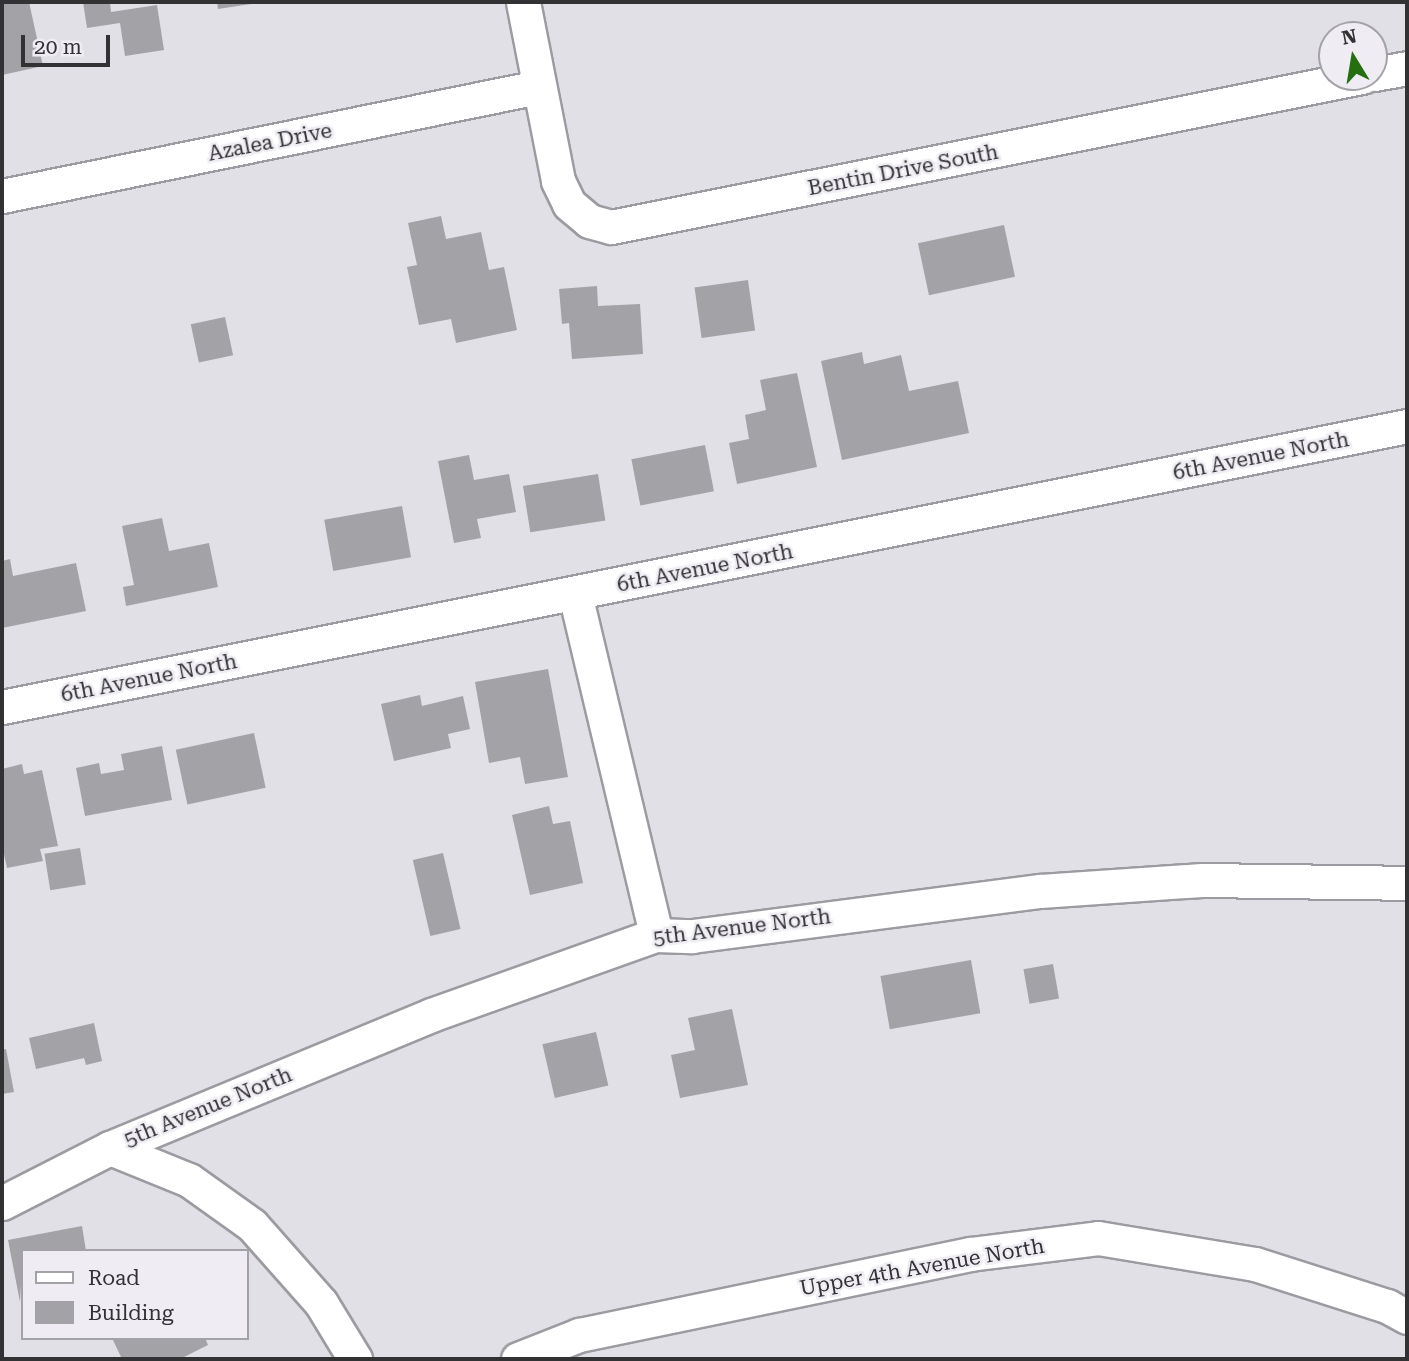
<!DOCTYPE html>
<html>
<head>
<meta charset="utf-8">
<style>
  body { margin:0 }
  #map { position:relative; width:1409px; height:1361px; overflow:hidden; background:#e1e0e6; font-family:"Roboto Serif",serif }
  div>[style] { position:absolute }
  .building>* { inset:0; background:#a2a2a7; transform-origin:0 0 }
  .roads { filter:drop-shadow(2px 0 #9c9ba1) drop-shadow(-2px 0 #9c9ba1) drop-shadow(0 2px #9c9ba1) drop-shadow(0 -2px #9c9ba1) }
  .street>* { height:33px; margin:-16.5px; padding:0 16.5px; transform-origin:16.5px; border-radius:16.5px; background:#fff }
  span { translate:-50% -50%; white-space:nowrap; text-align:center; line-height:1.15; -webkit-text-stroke:5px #efedf3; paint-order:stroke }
  .street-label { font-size:21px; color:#323234 }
  .frame { position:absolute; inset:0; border:4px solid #323234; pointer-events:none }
  .legend { position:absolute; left:21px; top:1249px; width:228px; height:91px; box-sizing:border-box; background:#efedf3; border:2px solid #a3a2a7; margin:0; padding:9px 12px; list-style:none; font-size:21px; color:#323234 }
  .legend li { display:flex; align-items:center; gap:14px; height:35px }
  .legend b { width:35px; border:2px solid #a3a2a7 }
  .north { position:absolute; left:1318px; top:21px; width:70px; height:70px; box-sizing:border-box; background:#efedf3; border:2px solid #a3a2a7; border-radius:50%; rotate:349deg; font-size:19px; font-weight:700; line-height:28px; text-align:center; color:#323234 }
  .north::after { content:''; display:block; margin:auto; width:24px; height:32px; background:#266f11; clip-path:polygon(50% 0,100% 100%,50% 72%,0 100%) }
  .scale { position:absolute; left:21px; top:35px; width:89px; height:32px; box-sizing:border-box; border:4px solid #323234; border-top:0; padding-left:9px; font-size:21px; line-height:24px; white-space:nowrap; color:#323234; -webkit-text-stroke:5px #efedf3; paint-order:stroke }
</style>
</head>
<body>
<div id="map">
  <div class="building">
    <i style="clip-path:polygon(2px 2px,29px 2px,43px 66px,2px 75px)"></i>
    <i style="clip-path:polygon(83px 2px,110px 2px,111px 12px,157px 5px,164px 50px,125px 56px,120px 23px,87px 28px)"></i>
    <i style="clip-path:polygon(217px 2px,257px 2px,257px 3px,218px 9px)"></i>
    <i style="clip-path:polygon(441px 216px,446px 239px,481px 232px,489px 270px,504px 267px,517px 330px,456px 343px,451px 319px,419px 325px,407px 267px,417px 265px,408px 223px)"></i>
    <i style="left:1004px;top:225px;width:53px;height:88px;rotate:78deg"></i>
    <i style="left:748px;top:280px;width:51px;height:54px;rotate:82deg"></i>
    <i style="clip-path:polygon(597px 286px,598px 306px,640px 304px,643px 354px,572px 359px,569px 323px,562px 324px,559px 289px)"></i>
    <i style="left:225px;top:317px;width:39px;height:35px;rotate:78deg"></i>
    <i style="clip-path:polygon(862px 352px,864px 364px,901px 355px,909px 391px,958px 381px,969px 433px,842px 460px,821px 361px)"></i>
    <i style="clip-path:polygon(797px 373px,817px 467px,737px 484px,729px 443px,749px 439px,745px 415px,766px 410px,760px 380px)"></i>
    <i style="left:705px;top:445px;width:47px;height:75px;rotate:79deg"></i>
    <i style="clip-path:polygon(469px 455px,474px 480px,509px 474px,516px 512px,477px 519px,481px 538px,454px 543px,438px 461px)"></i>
    <i style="left:598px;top:474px;width:47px;height:76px;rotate:81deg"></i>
    <i style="left:402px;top:506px;width:52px;height:79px;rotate:80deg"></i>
    <i style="clip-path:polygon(162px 518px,169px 551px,209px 543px,218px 587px,126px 606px,123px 587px,134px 585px,122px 526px)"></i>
    <i style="clip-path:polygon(10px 559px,13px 576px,76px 563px,86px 611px,2px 628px,2px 561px)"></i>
    <i style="clip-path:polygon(548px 669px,568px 777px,525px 784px,520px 757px,489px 763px,475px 682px)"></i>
    <i style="clip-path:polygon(420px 695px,422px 706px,463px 696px,470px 729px,448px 734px,451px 748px,394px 761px,381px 704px)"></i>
    <i style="left:254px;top:733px;width:56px;height:80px;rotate:78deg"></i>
    <i style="clip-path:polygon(162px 746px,172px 800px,85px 816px,76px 768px,99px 763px,101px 774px,124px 770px,121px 754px)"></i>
    <i style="clip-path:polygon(22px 764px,24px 774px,42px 770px,58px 846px,40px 849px,43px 861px,7px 868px,2px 845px,2px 769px)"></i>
    <i style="clip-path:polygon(549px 806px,553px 824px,570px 821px,583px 883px,530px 895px,512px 815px)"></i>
    <i style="left:80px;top:848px;width:37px;height:36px;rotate:81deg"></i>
    <i style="left:443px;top:853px;width:78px;height:31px;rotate:77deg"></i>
    <i style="left:971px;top:960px;width:54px;height:92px;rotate:80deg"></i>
    <i style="left:1053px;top:964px;width:35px;height:30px;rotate:80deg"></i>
    <i style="clip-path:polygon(732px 1009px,748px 1085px,680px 1098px,671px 1055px,695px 1050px,688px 1018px)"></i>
    <i style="clip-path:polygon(94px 1023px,102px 1061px,86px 1065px,84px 1058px,36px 1069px,29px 1038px)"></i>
    <i style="left:596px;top:1032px;width:55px;height:55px;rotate:77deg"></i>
    <i style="clip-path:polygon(6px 1049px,14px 1092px,2px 1094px,2px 1050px)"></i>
    <i style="clip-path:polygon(82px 1226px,86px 1251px,23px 1251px,20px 1302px,8px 1240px)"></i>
    <i style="clip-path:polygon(112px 1338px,205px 1338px,208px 1345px,180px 1359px,122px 1359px)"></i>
  </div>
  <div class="roads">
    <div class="street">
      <i style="left:523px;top:2px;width:182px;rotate:78.9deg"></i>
      <i style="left:558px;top:181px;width:25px;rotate:64deg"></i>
      <i style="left:569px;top:204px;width:26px;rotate:40deg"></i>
      <i style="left:589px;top:221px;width:23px;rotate:15deg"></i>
      <i style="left:611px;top:227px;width:766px;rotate:-11.3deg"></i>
      <i style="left:1374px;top:74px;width:34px;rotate:-10deg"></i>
      <i style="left:2px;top:196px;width:547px;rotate:-11.49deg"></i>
      <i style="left:575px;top:594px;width:350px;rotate:76.6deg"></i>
      <i style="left:2px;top:707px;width:1433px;rotate:-11.31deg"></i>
      <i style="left:110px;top:1148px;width:85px;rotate:22.1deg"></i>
      <i style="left:189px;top:1180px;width:77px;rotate:35.5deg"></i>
      <i style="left:252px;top:1225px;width:104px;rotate:48.5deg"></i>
      <i style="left:321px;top:1303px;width:66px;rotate:58.7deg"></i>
      <i style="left:2px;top:1203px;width:121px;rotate:-27deg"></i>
      <i style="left:110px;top:1148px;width:347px;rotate:-22.5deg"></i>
      <i style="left:431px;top:1015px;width:239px;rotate:-19.6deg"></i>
      <i style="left:656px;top:935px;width:36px;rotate:2deg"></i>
      <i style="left:692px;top:936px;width:351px;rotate:-7.4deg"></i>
      <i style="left:1040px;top:891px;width:162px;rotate:-3.9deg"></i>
      <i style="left:1202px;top:880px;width:205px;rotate:0.8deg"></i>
      <i style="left:518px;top:1359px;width:66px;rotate:-21.5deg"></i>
      <i style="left:579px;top:1335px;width:399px;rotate:-11.7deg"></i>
      <i style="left:970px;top:1254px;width:129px;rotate:-7.1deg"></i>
      <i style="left:1098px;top:1238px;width:159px;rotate:9.4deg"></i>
      <i style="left:1255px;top:1264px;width:139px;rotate:17.7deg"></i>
      <i style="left:1387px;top:1306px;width:23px;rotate:29deg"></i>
    </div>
  </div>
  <div class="street-label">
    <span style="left:270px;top:142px;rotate:-11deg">Azalea Drive</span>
    <span style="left:903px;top:170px;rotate:-11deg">Bentin Drive South</span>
    <span style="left:1261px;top:456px;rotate:-11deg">6th Avenue North</span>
    <span style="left:705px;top:568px;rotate:-11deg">6th Avenue North</span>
    <span style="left:149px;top:678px;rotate:-11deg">6th Avenue North</span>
    <span style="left:742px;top:927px;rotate:-7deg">5th Avenue North</span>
    <span style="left:208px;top:1107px;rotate:-22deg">5th Avenue North</span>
    <span style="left:922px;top:1267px;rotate:-10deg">Upper 4th Avenue North</span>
  </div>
  <div class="frame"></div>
  <ul class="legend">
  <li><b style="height:9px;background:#fff"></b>Road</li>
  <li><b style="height:19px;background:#a2a2a7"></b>Building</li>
  </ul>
  <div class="north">N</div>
  <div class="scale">20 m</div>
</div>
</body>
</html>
